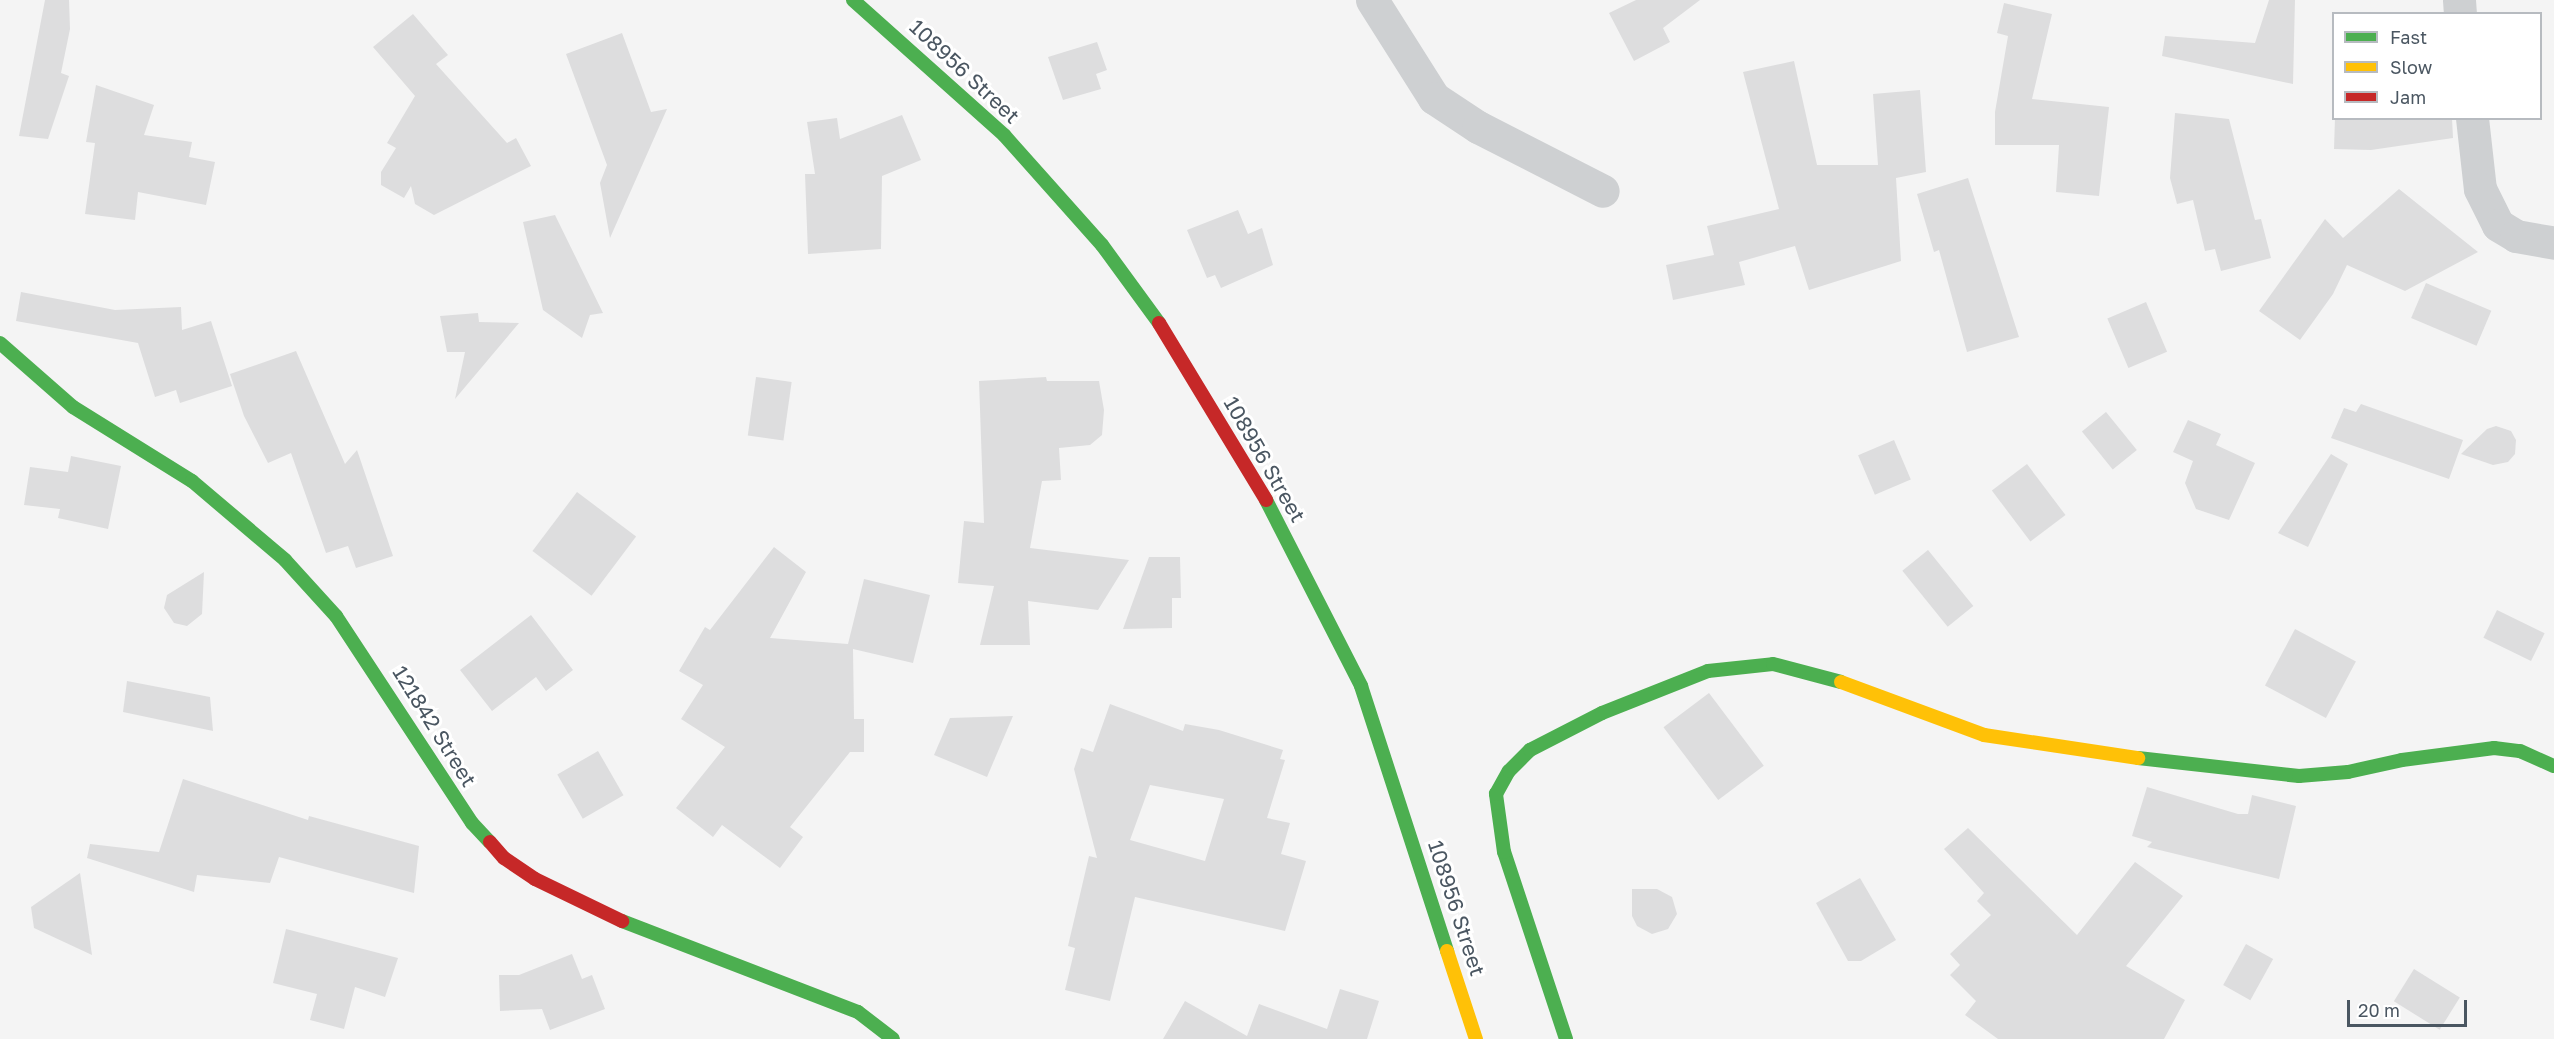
<!DOCTYPE html>
<html>
<head>
<meta charset="utf-8">
<style>
  body { margin:0 }
  #map { position:relative; width:2554px; height:1039px; overflow:hidden; background:#f4f4f4; font-family:"Golos Text",sans-serif }
  div>[style] { position:absolute }
  .building>* { inset:0; background:#ddddde; transform-origin:0 0 }
  .street>* { height:33px; margin:-16.5px; padding:0 16.5px; transform-origin:16.5px; border-radius:16.5px; background:#ced0d2 }
  .fast>* { height:14px; margin:-7px; padding:0 7px; transform-origin:7px; border-radius:7px; background:#4caf50 }
  .slow>* { height:14px; margin:-7px; padding:0 7px; transform-origin:7px; border-radius:7px; background:#ffc107 }
  .jam>* { height:14px; margin:-7px; padding:0 7px; transform-origin:7px; border-radius:7px; background:#c62828 }
  span { translate:-50% -50%; white-space:nowrap; text-align:center; line-height:1.15; -webkit-text-stroke:6px #fff; paint-order:stroke }
  .street-label { font-size:21px; color:#4a5661 }
  .legend { position:absolute; left:2332px; top:12px; width:210px; height:108px; box-sizing:border-box; background:#fff; border:2px solid #b7bbc0; margin:0; padding:8px 10px; list-style:none; font-size:18px; color:#4a5661 }
  .legend li { display:flex; align-items:center; gap:12px; height:30px }
  .legend b { width:30px; border:2px solid #b7bbc0 }
  .scale { position:absolute; left:2347px; top:1000px; width:120px; height:27px; box-sizing:border-box; border:3px solid #4a5661; border-top:0; padding-left:8px; font-size:18px; line-height:21px; white-space:nowrap; color:#4a5661; -webkit-text-stroke:4px #fff; paint-order:stroke }
</style>
</head>
<body>
<div id="map">
  <div class="building">
    <i style="clip-path:polygon(45px 0,69px 0,70px 29px,61px 73px,69px 76px,48px 139px,19px 136px)"></i>
    <i style="clip-path:polygon(1636px 0,1700px 0,1663px 28px,1670px 42px,1634px 61px,1609px 13px)"></i>
    <i style="clip-path:polygon(2269px 0,2295px 0,2293px 84px,2162px 56px,2165px 36px,2255px 43px)"></i>
    <i style="clip-path:polygon(2004px 3px,2052px 14px,2032px 99px,2109px 107px,2099px 196px,2056px 192px,2059px 145px,1995px 145px,1995px 112px,2008px 36px,1997px 33px)"></i>
    <i style="clip-path:polygon(413px 14px,448px 55px,436px 64px,507px 143px,516px 138px,531px 166px,434px 215px,415px 204px,411px 186px,404px 198px,381px 185px,381px 172px,396px 148px,387px 143px,415px 96px,373px 47px)"></i>
    <i style="clip-path:polygon(622px 33px,651px 112px,667px 109px,610px 238px,600px 183px,607px 165px,566px 54px)"></i>
    <i style="clip-path:polygon(1097px 42px,1107px 70px,1096px 74px,1101px 89px,1063px 100px,1048px 57px)"></i>
    <i style="clip-path:polygon(1794px 61px,1817px 165px,1878px 165px,1873px 94px,1920px 90px,1926px 172px,1896px 178px,1901px 261px,1809px 290px,1795px 246px,1739px 262px,1745px 285px,1673px 300px,1666px 265px,1714px 255px,1707px 226px,1779px 209px,1743px 72px)"></i>
    <i style="clip-path:polygon(96px 85px,154px 105px,144px 135px,192px 142px,189px 157px,215px 162px,206px 205px,138px 192px,135px 220px,85px 214px,95px 143px,86px 142px)"></i>
    <i style="clip-path:polygon(2175px 113px,2229px 119px,2255px 220px,2261px 219px,2271px 258px,2221px 271px,2215px 249px,2205px 251px,2193px 200px,2177px 204px,2170px 178px)"></i>
    <i style="clip-path:polygon(902px 115px,921px 160px,882px 176px,881px 249px,808px 254px,805px 174px,815px 174px,807px 122px,837px 118px,840px 139px)"></i>
    <i style="clip-path:polygon(2335px 118px,2452px 118px,2453px 138px,2371px 150px,2334px 149px)"></i>
    <i style="clip-path:polygon(1968px 178px,2019px 337px,1967px 352px,1939px 250px,1934px 252px,1917px 194px)"></i>
    <i style="clip-path:polygon(2399px 189px,2478px 252px,2405px 291px,2347px 265px,2333px 294px,2300px 340px,2259px 311px,2325px 219px,2343px 238px)"></i>
    <i style="clip-path:polygon(1238px 210px,1248px 234px,1262px 228px,1273px 265px,1221px 288px,1215px 275px,1207px 278px,1187px 230px)"></i>
    <i style="clip-path:polygon(555px 215px,603px 313px,590px 315px,582px 338px,543px 310px,523px 222px)"></i>
    <i style="left:2426px;top:283px;width:71px;height:38px;rotate:23deg"></i>
    <i style="clip-path:polygon(21px 292px,115px 310px,181px 307px,182px 330px,211px 321px,232px 386px,180px 403px,176px 390px,155px 397px,138px 343px,16px 321px)"></i>
    <i style="left:2146px;top:302px;width:54px;height:42px;rotate:67deg"></i>
    <i style="clip-path:polygon(478px 313px,479px 322px,519px 323px,455px 399px,465px 352px,447px 352px,440px 316px)"></i>
    <i style="clip-path:polygon(296px 351px,345px 464px,357px 450px,393px 556px,356px 568px,348px 546px,326px 553px,291px 453px,268px 463px,244px 416px,230px 374px)"></i>
    <i style="left:756px;top:377px;width:36px;height:59px;rotate:8deg"></i>
    <i style="clip-path:polygon(1046px 377px,1047px 381px,1099px 381px,1104px 410px,1102px 435px,1090px 445px,1059px 448px,1061px 480px,1042px 481px,1030px 548px,1129px 560px,1098px 610px,1028px 601px,1030px 645px,980px 645px,994px 586px,958px 583px,964px 521px,984px 523px,979px 381px)"></i>
    <i style="clip-path:polygon(2361px 404px,2463px 440px,2449px 479px,2331px 438px,2344px 408px,2356px 412px)"></i>
    <i style="left:2106px;top:412px;width:49px;height:31px;rotate:51deg"></i>
    <i style="clip-path:polygon(2188px 420px,2221px 434px,2216px 445px,2255px 463px,2229px 520px,2196px 509px,2185px 483px,2193px 461px,2173px 452px)"></i>
    <i style="clip-path:polygon(2496px 426px,2511px 431px,2516px 440px,2515px 454px,2508px 462px,2493px 465px,2461px 454px,2487px 429px)"></i>
    <i style="left:1894px;top:440px;width:43px;height:39px;rotate:67deg"></i>
    <i style="clip-path:polygon(2331px 454px,2348px 464px,2308px 547px,2278px 533px)"></i>
    <i style="clip-path:polygon(71px 456px,121px 466px,108px 529px,58px 518px,60px 509px,24px 505px,30px 467px,68px 472px)"></i>
    <i style="left:2027px;top:464px;width:64px;height:44px;rotate:53deg"></i>
    <i style="left:577px;top:492px;width:74px;height:74px;rotate:37deg"></i>
    <i style="clip-path:polygon(774px 547px,806px 572px,770px 638px,848px 644px,864px 579px,930px 595px,913px 663px,853px 649px,854px 719px,864px 719px,864px 752px,850px 752px,790px 827px,803px 837px,780px 868px,722px 825px,713px 837px,676px 808px,725px 747px,681px 719px,703px 685px,679px 671px,705px 627px,710px 630px)"></i>
    <i style="left:1928px;top:550px;width:72px;height:33px;rotate:51deg"></i>
    <i style="clip-path:polygon(1149px 557px,1180px 557px,1181px 598px,1172px 598px,1172px 628px,1123px 629px)"></i>
    <i style="clip-path:polygon(204px 572px,202px 614px,187px 626px,174px 623px,164px 608px,167px 595px)"></i>
    <i style="left:2497px;top:610px;width:53px;height:31px;rotate:26deg"></i>
    <i style="clip-path:polygon(531px 615px,573px 670px,546px 691px,536px 677px,492px 711px,460px 670px)"></i>
    <i style="left:2295px;top:629px;width:69px;height:64px;rotate:28deg"></i>
    <i style="clip-path:polygon(127px 681px,210px 697px,213px 731px,123px 712px)"></i>
    <i style="left:1709px;top:693px;width:91px;height:57px;rotate:53deg"></i>
    <i style="clip-path:polygon(evenodd,1110px 704px,1183px 731px,1185px 724px,1219px 730px,1283px 750px,1280px 759px,1285px 760px,1267px 818px,1290px 823px,1281px 854px,1306px 861px,1285px 931px,1135px 897px,1110px 1001px,1065px 990px,1075px 948px,1068px 946px,1089px 856px,1097px 858px,1074px 769px,1081px 748px,1093px 752px,1110px 704px,1150px 785px,1224px 799px,1205px 861px,1130px 840px,1150px 785px)"></i>
    <i style="clip-path:polygon(1013px 716px,987px 777px,934px 755px,950px 718px)"></i>
    <i style="left:598px;top:751px;width:51px;height:47px;rotate:60deg"></i>
    <i style="clip-path:polygon(183px 779px,308px 820px,309px 816px,419px 846px,414px 893px,279px 857px,270px 883px,197px 875px,194px 892px,87px 858px,90px 844px,159px 852px)"></i>
    <i style="clip-path:polygon(2147px 787px,2238px 814px,2248px 814px,2252px 795px,2296px 806px,2279px 879px,2147px 847px,2152px 842px,2132px 836px)"></i>
    <i style="clip-path:polygon(1968px 828px,2077px 935px,2135px 862px,2183px 896px,2126px 966px,2185px 1000px,2164px 1039px,1998px 1039px,1965px 1015px,1976px 1001px,1950px 975px,1960px 965px,1950px 954px,1991px 915px,1977px 901px,1984px 893px,1944px 849px)"></i>
    <i style="clip-path:polygon(80px 873px,92px 955px,34px 928px,31px 907px)"></i>
    <i style="clip-path:polygon(1860px 878px,1896px 940px,1861px 961px,1848px 961px,1816px 903px)"></i>
    <i style="clip-path:polygon(1632px 889px,1657px 889px,1672px 897px,1677px 914px,1668px 929px,1652px 934px,1637px 926px,1632px 916px)"></i>
    <i style="clip-path:polygon(286px 929px,398px 958px,385px 997px,355px 987px,344px 1029px,310px 1020px,317px 994px,273px 983px)"></i>
    <i style="left:2246px;top:944px;width:31px;height:47px;rotate:29deg"></i>
    <i style="clip-path:polygon(572px 954px,582px 979px,592px 975px,605px 1009px,550px 1030px,542px 1009px,500px 1011px,499px 975px,519px 975px)"></i>
    <i style="left:2414px;top:969px;width:54px;height:38px;rotate:32deg"></i>
    <i style="clip-path:polygon(1340px 989px,1379px 1001px,1367px 1039px,1163px 1039px,1185px 1001px,1247px 1036px,1259px 1004px,1327px 1029px)"></i>
  </div>
  <div class="street">
    <i style="left:1372px;top:0;width:116px;rotate:57.7deg"></i>
    <i style="left:1434px;top:98px;width:53px;rotate:33.4deg"></i>
    <i style="left:1478px;top:127px;width:140px;rotate:27.1deg"></i>
    <i style="left:2459px;top:0;width:14px;rotate:86deg"></i>
    <i style="left:2472px;top:118px;width:71px;rotate:83.6deg"></i>
    <i style="left:2480px;top:189px;width:40px;rotate:63.4deg"></i>
    <i style="left:2498px;top:225px;width:21px;rotate:31deg"></i>
    <i style="left:2516px;top:236px;width:39px;rotate:10deg"></i>
  </div>
  <div class="fast">
    <i style="left:853px;top:0;width:203px;rotate:41.8deg"></i>
    <i style="left:1004px;top:135px;width:147px;rotate:48.3deg"></i>
    <i style="left:1102px;top:245px;width:97px;rotate:53.8deg"></i>
    <i style="left:0;top:343px;width:97px;rotate:41.2deg"></i>
    <i style="left:73px;top:407px;width:140px;rotate:31.9deg"></i>
    <i style="left:192px;top:481px;width:122px;rotate:40.3deg"></i>
    <i style="left:285px;top:560px;width:76px;rotate:47.7deg"></i>
    <i style="left:336px;top:616px;width:248px;rotate:56.7deg"></i>
    <i style="left:472px;top:823px;width:26px;rotate:47deg"></i>
    <i style="left:1266px;top:500px;width:209px;rotate:62.9deg"></i>
    <i style="left:1361px;top:686px;width:279px;rotate:72deg"></i>
    <i style="left:2138px;top:758px;width:162px;rotate:6.4deg"></i>
    <i style="left:2299px;top:776px;width:49px;rotate:-4.7deg"></i>
    <i style="left:2348px;top:772px;width:55px;rotate:-12.5deg"></i>
    <i style="left:2402px;top:760px;width:93px;rotate:-7.4deg"></i>
    <i style="left:2494px;top:748px;width:26px;rotate:7deg"></i>
    <i style="left:2520px;top:751px;width:37px;rotate:24deg"></i>
    <i style="left:622px;top:921px;width:253px;rotate:21.1deg"></i>
    <i style="left:858px;top:1012px;width:44px;rotate:37.6deg"></i>
    <i style="left:1566px;top:1039px;width:197px;rotate:-108.3deg"></i>
    <i style="left:1504px;top:852px;width:59px;rotate:-97.9deg"></i>
    <i style="left:1496px;top:794px;width:26px;rotate:-61deg"></i>
    <i style="left:1509px;top:771px;width:30px;rotate:-45deg"></i>
    <i style="left:1530px;top:750px;width:81px;rotate:-27.2deg"></i>
    <i style="left:1602px;top:713px;width:114px;rotate:-21.6deg"></i>
    <i style="left:1708px;top:671px;width:65px;rotate:-6.1deg"></i>
    <i style="left:1773px;top:664px;width:70px;rotate:14.8deg"></i>
  </div>
  <div class="slow">
    <i style="left:1841px;top:682px;width:153px;rotate:20.3deg"></i>
    <i style="left:1984px;top:735px;width:156px;rotate:8.5deg"></i>
    <i style="left:1447px;top:951px;width:93px;rotate:71.8deg"></i>
  </div>
  <div class="jam">
    <i style="left:1159px;top:323px;width:207px;rotate:58.8deg"></i>
    <i style="left:490px;top:842px;width:21px;rotate:49deg"></i>
    <i style="left:504px;top:858px;width:37px;rotate:34deg"></i>
    <i style="left:535px;top:879px;width:97px;rotate:25.8deg"></i>
  </div>
  <div class="street-label">
    <span style="left:965px;top:71px;rotate:43deg">108956 Street</span>
    <span style="left:1265px;top:459px;rotate:60deg">108956 Street</span>
    <span style="left:435px;top:726px;rotate:58deg">121842 Street</span>
    <span style="left:1457px;top:908px;rotate:72deg">108956 Street</span>
  </div>
  <ul class="legend">
  <li><b style="height:8px;background:#4caf50"></b>Fast</li>
  <li><b style="height:8px;background:#ffc107"></b>Slow</li>
  <li><b style="height:8px;background:#c62828"></b>Jam</li>
  </ul>
  <div class="scale">20 m</div>
</div>
</body>
</html>
